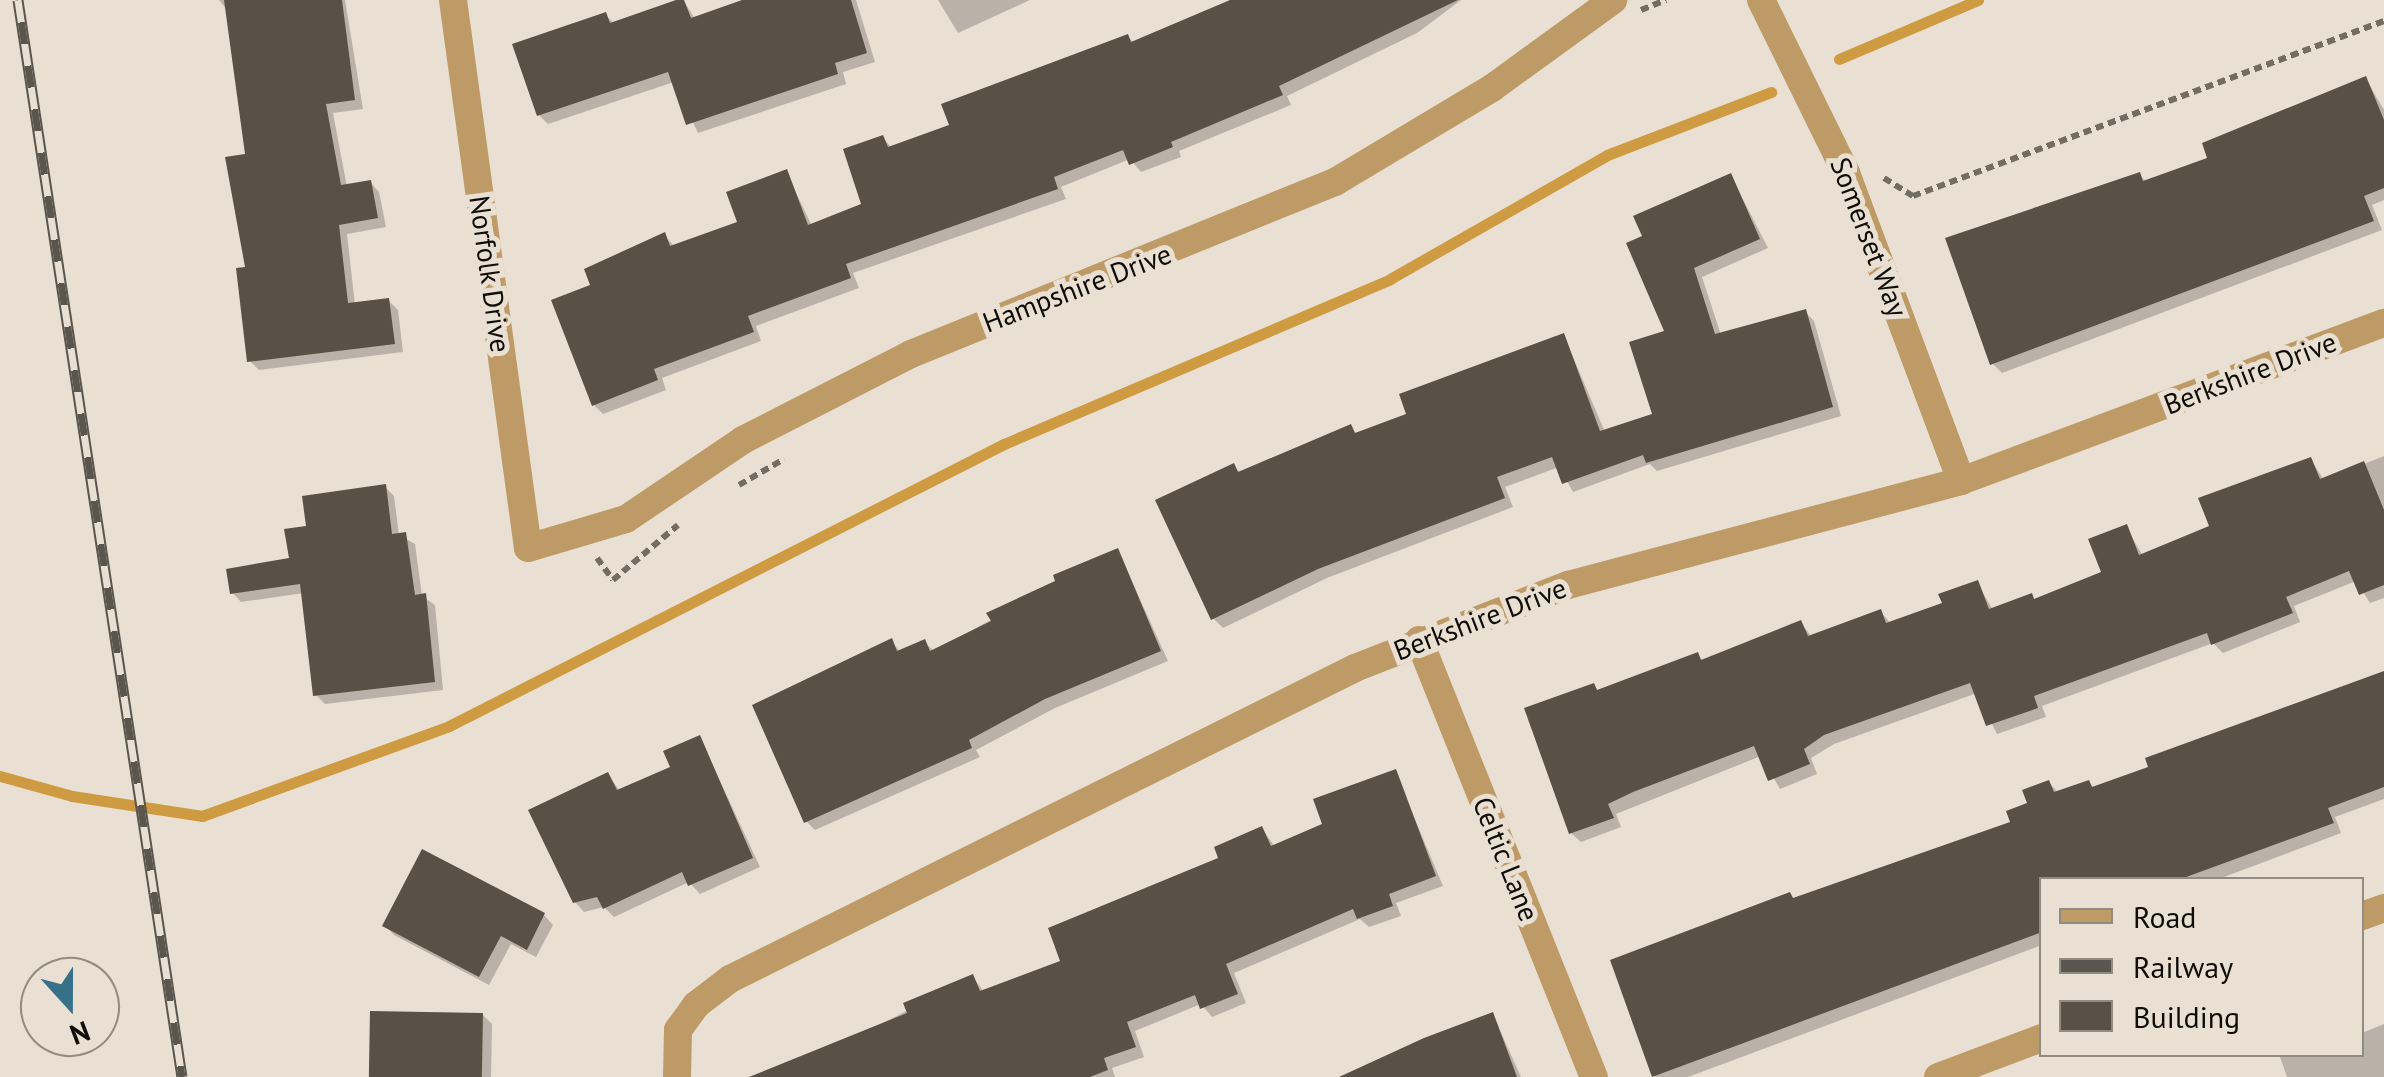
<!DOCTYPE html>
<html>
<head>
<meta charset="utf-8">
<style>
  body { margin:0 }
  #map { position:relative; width:2384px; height:1077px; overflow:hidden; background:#e9dfd2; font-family:"PT Sans",sans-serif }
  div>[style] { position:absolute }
  .shadow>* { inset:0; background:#0003 }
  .stream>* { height:11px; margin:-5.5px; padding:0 5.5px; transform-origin:5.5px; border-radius:5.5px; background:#cf9b42 }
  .building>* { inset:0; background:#595145; transform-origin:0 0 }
  .path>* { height:6px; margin-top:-3px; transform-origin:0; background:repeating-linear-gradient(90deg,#726c63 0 8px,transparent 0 13px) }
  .street>* { height:28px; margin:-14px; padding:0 14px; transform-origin:14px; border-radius:14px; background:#be9b66 }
  .rail>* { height:11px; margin-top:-5.5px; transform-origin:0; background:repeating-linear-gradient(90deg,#e9dfd2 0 22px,#5a554d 0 44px); box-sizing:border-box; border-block:2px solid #5a554d }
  span { translate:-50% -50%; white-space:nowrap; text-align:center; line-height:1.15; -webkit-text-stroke:10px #e9dfd2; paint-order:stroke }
  .street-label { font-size:28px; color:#100d08 }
  .legend { position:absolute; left:2039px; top:877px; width:325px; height:180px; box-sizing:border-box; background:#e9dfd2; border:2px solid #928b81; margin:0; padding:12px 18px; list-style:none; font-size:30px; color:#100d08 }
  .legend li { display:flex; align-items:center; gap:20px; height:50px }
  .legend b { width:50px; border:2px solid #928b81 }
  .north { position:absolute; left:20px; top:957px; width:100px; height:100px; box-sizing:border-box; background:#e9dfd2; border:2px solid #928b81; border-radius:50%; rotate:159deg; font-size:28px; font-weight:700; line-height:40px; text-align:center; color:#100d08 }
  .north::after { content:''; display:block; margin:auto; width:35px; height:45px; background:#367189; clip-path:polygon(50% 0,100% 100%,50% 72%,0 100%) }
</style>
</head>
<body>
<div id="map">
  <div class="shadow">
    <i style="clip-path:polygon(219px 0,345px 0,363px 109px,333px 113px,347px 187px,370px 182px,379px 192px,386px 227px,347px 234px,355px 305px,389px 301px,398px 310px,403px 352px,259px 370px,250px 361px,248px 156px,228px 11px)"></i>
    <i style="clip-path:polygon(683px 0,695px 19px,749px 0,856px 0,875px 62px,843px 72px,846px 84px,698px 133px,674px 82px,548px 124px,539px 115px,605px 15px,615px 24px)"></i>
    <i style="clip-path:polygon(938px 0,1030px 0,958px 33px)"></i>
    <i style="clip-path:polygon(1236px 0,1461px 0,1417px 33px,1287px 96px,1291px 105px,1179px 151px,1181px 157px,1141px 172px,1130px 159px,1061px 187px,1066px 199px,853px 273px,859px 288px,756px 326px,761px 341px,662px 378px,666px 390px,603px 414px,594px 405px,593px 287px,587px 270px,664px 235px,675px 247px,740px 223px,786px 172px,812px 226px,864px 206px,883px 138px,892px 148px,952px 126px,1128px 37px,1134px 43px)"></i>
    <i style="clip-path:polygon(2366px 79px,2384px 110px,2384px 200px,2372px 205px,2382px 230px,2002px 373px,1993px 364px,2139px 175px,2147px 182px,2211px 159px)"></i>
    <i style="clip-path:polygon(1731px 176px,1768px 248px,1702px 277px,1721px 335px,1805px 312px,1814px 321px,1841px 416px,1657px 471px,1650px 464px,1573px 492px,1559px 467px,1505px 487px,1513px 507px,1327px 578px,1223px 628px,1213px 618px,1233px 466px,1241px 473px,1350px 427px,1358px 435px,1410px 416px,1564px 336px,1605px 432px,1655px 416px,1668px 332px,1645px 238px)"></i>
    <i style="clip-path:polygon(2384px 456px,2384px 598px,2370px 603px,2356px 581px,2294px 606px,2300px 622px,2223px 653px,2213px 643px,2042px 706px,2046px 717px,1997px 734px,1977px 693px,1834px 744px,1811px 758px,1817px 774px,1780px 789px,1761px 756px,1616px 814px,1621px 827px,1581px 842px,1571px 833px,1593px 686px,1600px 692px,1697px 655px,1704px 662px,1801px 623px,1812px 637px,1881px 612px,1891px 624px,1945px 605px,1977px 583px,1993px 610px,2031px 596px,2036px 601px,2104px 573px,2126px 527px,2143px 556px,2213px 528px,2311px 460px,2324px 480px)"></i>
    <i style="clip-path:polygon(385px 487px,394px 496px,399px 535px,415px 544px,422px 596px,435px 605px,443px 690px,325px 704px,316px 695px,304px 593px,241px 602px,232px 592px,291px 560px,308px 528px)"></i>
    <i style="clip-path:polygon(1118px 551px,1168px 661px,1055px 708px,976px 750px,980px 757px,815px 830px,806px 821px,891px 642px,901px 652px,924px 642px,934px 651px)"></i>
    <i style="clip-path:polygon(2384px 674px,2384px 799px,2335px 817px,2341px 833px,2216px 880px,2042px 880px,2042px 945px,1688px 1077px,1655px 1077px,1613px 961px,2014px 823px,2048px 782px,2059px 793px,2089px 782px,2095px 789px)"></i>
    <i style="clip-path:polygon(700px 738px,760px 867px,700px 894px,689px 882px,614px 917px,604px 907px,584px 912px,575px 902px,608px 775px,620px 791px,673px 768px)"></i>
    <i style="clip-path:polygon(1395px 772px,1443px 886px,1396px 903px,1401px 916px,1369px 927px,1360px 919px,1234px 973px,1246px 1003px,1212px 1017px,1201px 1004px,1135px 1031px,1144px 1057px,1112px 1068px,1115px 1077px,777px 1077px,973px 977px,984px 992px,1064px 962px,1262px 829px,1275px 847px,1325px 825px)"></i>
    <i style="clip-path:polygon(423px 852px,544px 915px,553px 925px,536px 957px,511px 944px,489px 985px,394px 935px,385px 925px)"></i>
    <i style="clip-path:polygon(482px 1014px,492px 1024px,491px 1077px,372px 1077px)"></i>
    <i style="clip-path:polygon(1493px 1015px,1521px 1077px,1341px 1077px)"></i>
    <i style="clip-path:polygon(2384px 1024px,2384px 1077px,2287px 1077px,2279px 1054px,2362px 1054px,2362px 1033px)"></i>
  </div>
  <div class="stream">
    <i style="left:1839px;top:59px;width:151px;rotate:-23deg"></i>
    <i style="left:0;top:776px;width:75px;rotate:15.5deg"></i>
    <i style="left:72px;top:796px;width:132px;rotate:8.7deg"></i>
    <i style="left:202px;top:816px;width:263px;rotate:-20deg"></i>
    <i style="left:449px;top:726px;width:623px;rotate:-26.94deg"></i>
    <i style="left:1004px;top:444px;width:420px;rotate:-23.1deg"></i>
    <i style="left:1390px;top:279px;width:250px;rotate:-29.7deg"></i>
    <i style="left:1607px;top:155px;width:176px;rotate:-21deg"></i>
  </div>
  <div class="building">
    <i style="clip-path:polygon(224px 0,342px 0,355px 100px,326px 104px,341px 185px,371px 180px,378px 218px,339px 225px,348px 303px,389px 298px,395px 344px,247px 362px,236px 268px,245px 267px,225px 157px,245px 154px)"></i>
    <i style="clip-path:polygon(676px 0,684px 0,691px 18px,742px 0,851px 0,867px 53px,835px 63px,838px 74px,686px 125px,668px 72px,537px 116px,512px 44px,606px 12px,610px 23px)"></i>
    <i style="clip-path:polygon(1230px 0,1458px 0,1279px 86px,1283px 95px,1171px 142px,1173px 147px,1129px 165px,1123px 150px,1054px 177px,1058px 189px,846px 264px,851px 278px,748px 316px,754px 332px,654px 369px,658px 380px,592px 406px,551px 300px,590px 285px,584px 269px,665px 232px,670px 246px,737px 222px,726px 192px,787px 169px,808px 225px,861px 204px,843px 149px,883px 135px,888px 147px,949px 125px,941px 104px,1128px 34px,1131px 42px)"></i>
    <i style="clip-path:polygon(2366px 76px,2384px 120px,2384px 188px,2364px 196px,2374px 221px,1990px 365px,1945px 238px,2140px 172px,2143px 181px,2207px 158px,2202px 143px)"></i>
    <i style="clip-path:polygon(1731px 173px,1760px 239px,1694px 268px,1715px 334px,1806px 309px,1833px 407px,1646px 463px,1643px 455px,1562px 484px,1552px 457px,1497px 477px,1505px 498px,1318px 569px,1211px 620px,1155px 500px,1234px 463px,1238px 472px,1351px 424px,1355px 433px,1406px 414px,1399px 394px,1564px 333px,1600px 431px,1652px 414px,1629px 342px,1664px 331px,1626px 243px,1642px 236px,1633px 216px)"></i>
    <i style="clip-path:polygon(2311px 457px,2320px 479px,2364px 461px,2384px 510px,2384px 585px,2359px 595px,2349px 571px,2286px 597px,2293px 613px,2211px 645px,2207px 633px,2034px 696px,2038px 708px,1986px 726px,1970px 683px,1824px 735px,1804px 749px,1810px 764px,1768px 781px,1754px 746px,1633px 792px,1608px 804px,1614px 818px,1569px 834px,1524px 708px,1594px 683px,1597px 690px,1698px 652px,1701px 660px,1801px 620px,1808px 636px,1881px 609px,1886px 623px,1942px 603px,1938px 594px,1978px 580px,1989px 609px,2032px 593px,2034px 599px,2101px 572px,2088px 539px,2127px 524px,2139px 555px,2209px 526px,2198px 498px)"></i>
    <i style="clip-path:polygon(386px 484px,392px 534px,406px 532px,415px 595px,426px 593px,435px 682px,313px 696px,300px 584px,230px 594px,226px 569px,289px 558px,284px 529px,306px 526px,302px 496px)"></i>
    <i style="clip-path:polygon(1118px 548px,1161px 651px,1045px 699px,969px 740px,972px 748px,804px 823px,752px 705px,892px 638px,897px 651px,925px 639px,930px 651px,991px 621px,986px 613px,1055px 581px,1053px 575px)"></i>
    <i style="clip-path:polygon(2384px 671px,2384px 787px,2328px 808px,2334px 823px,2178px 880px,2042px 880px,2042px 932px,1652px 1077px,1610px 960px,1790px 892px,1793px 898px,2010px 822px,2006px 811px,2027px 803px,2022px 790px,2049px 780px,2054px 792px,2089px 780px,2092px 787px,2148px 767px,2145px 758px)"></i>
    <i style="clip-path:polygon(700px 735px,753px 858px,688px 886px,682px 872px,603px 909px,597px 897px,573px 903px,528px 810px,608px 772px,617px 790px,670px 767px,663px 751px)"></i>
    <i style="clip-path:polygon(1396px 769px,1436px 876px,1389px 894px,1393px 906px,1357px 919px,1353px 909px,1226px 964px,1238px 994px,1200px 1009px,1195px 995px,1127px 1022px,1136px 1047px,1104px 1058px,1108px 1070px,1090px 1077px,749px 1077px,907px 1013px,903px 1003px,973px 974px,980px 991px,1060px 961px,1048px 928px,1218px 858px,1214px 847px,1262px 826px,1271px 846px,1322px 824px,1313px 799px)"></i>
    <i style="clip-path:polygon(422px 849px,545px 913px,527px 950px,501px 936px,479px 977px,382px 926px)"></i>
    <i style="left:370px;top:1011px;width:113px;height:66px;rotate:1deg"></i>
    <i style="clip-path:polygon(1493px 1012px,1517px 1077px,1339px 1077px,1424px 1038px)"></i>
  </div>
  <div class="path">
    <i style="left:1641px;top:10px;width:27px;rotate:-22deg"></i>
    <i style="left:1884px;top:178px;width:34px;rotate:32deg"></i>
    <i style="left:1913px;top:196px;width:502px;rotate:-20.38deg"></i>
    <i style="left:739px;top:485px;width:52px;rotate:-30deg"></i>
    <i style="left:597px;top:558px;width:27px;rotate:54deg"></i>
    <i style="left:613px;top:580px;width:85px;rotate:-40.2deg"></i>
  </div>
  <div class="street">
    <i style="left:453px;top:0;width:553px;rotate:82.21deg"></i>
    <i style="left:528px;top:548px;width:102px;rotate:-16.5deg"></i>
    <i style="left:626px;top:519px;width:141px;rotate:-34deg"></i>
    <i style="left:743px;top:440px;width:189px;rotate:-27.1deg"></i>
    <i style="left:911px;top:354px;width:458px;rotate:-22.1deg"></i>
    <i style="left:1335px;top:182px;width:183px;rotate:-30.9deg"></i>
    <i style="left:1492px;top:88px;width:150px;rotate:-36deg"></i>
    <i style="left:1761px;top:0;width:193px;rotate:63.8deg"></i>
    <i style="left:1846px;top:173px;width:329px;rotate:69.5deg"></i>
    <i style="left:1419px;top:640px;width:471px;rotate:68.2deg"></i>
    <i style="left:2362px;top:916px;width:23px;rotate:-20deg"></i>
    <i style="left:677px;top:1077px;width:47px;rotate:-88.8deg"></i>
    <i style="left:678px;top:1030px;width:31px;rotate:-54deg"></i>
    <i style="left:696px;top:1005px;width:43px;rotate:-37.4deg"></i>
    <i style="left:730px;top:979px;width:698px;rotate:-26.45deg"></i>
    <i style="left:1355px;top:668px;width:229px;rotate:-21.3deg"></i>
    <i style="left:1568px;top:585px;width:407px;rotate:-14.8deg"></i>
    <i style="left:1961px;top:481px;width:452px;rotate:-20.5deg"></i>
    <i style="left:1938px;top:1077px;width:111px;rotate:-20.6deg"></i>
  </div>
  <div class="rail">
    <i style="left:18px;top:0;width:1089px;rotate:81.34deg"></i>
  </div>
  <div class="street-label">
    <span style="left:1869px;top:237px;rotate:69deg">Somerset Way</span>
    <span style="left:490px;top:274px;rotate:82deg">Norfolk Drive</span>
    <span style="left:1077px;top:288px;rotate:-21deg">Hampshire Drive</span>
    <span style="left:2250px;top:373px;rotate:-21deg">Berkshire Drive</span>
    <span style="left:1480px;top:619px;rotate:-21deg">Berkshire Drive</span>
    <span style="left:1506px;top:859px;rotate:68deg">Celtic Lane</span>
  </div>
  <ul class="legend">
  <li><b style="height:12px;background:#be9b66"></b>Road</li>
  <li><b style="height:12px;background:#5a554d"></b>Railway</li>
  <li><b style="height:28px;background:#595145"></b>Building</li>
  </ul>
  <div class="north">N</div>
</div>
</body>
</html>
